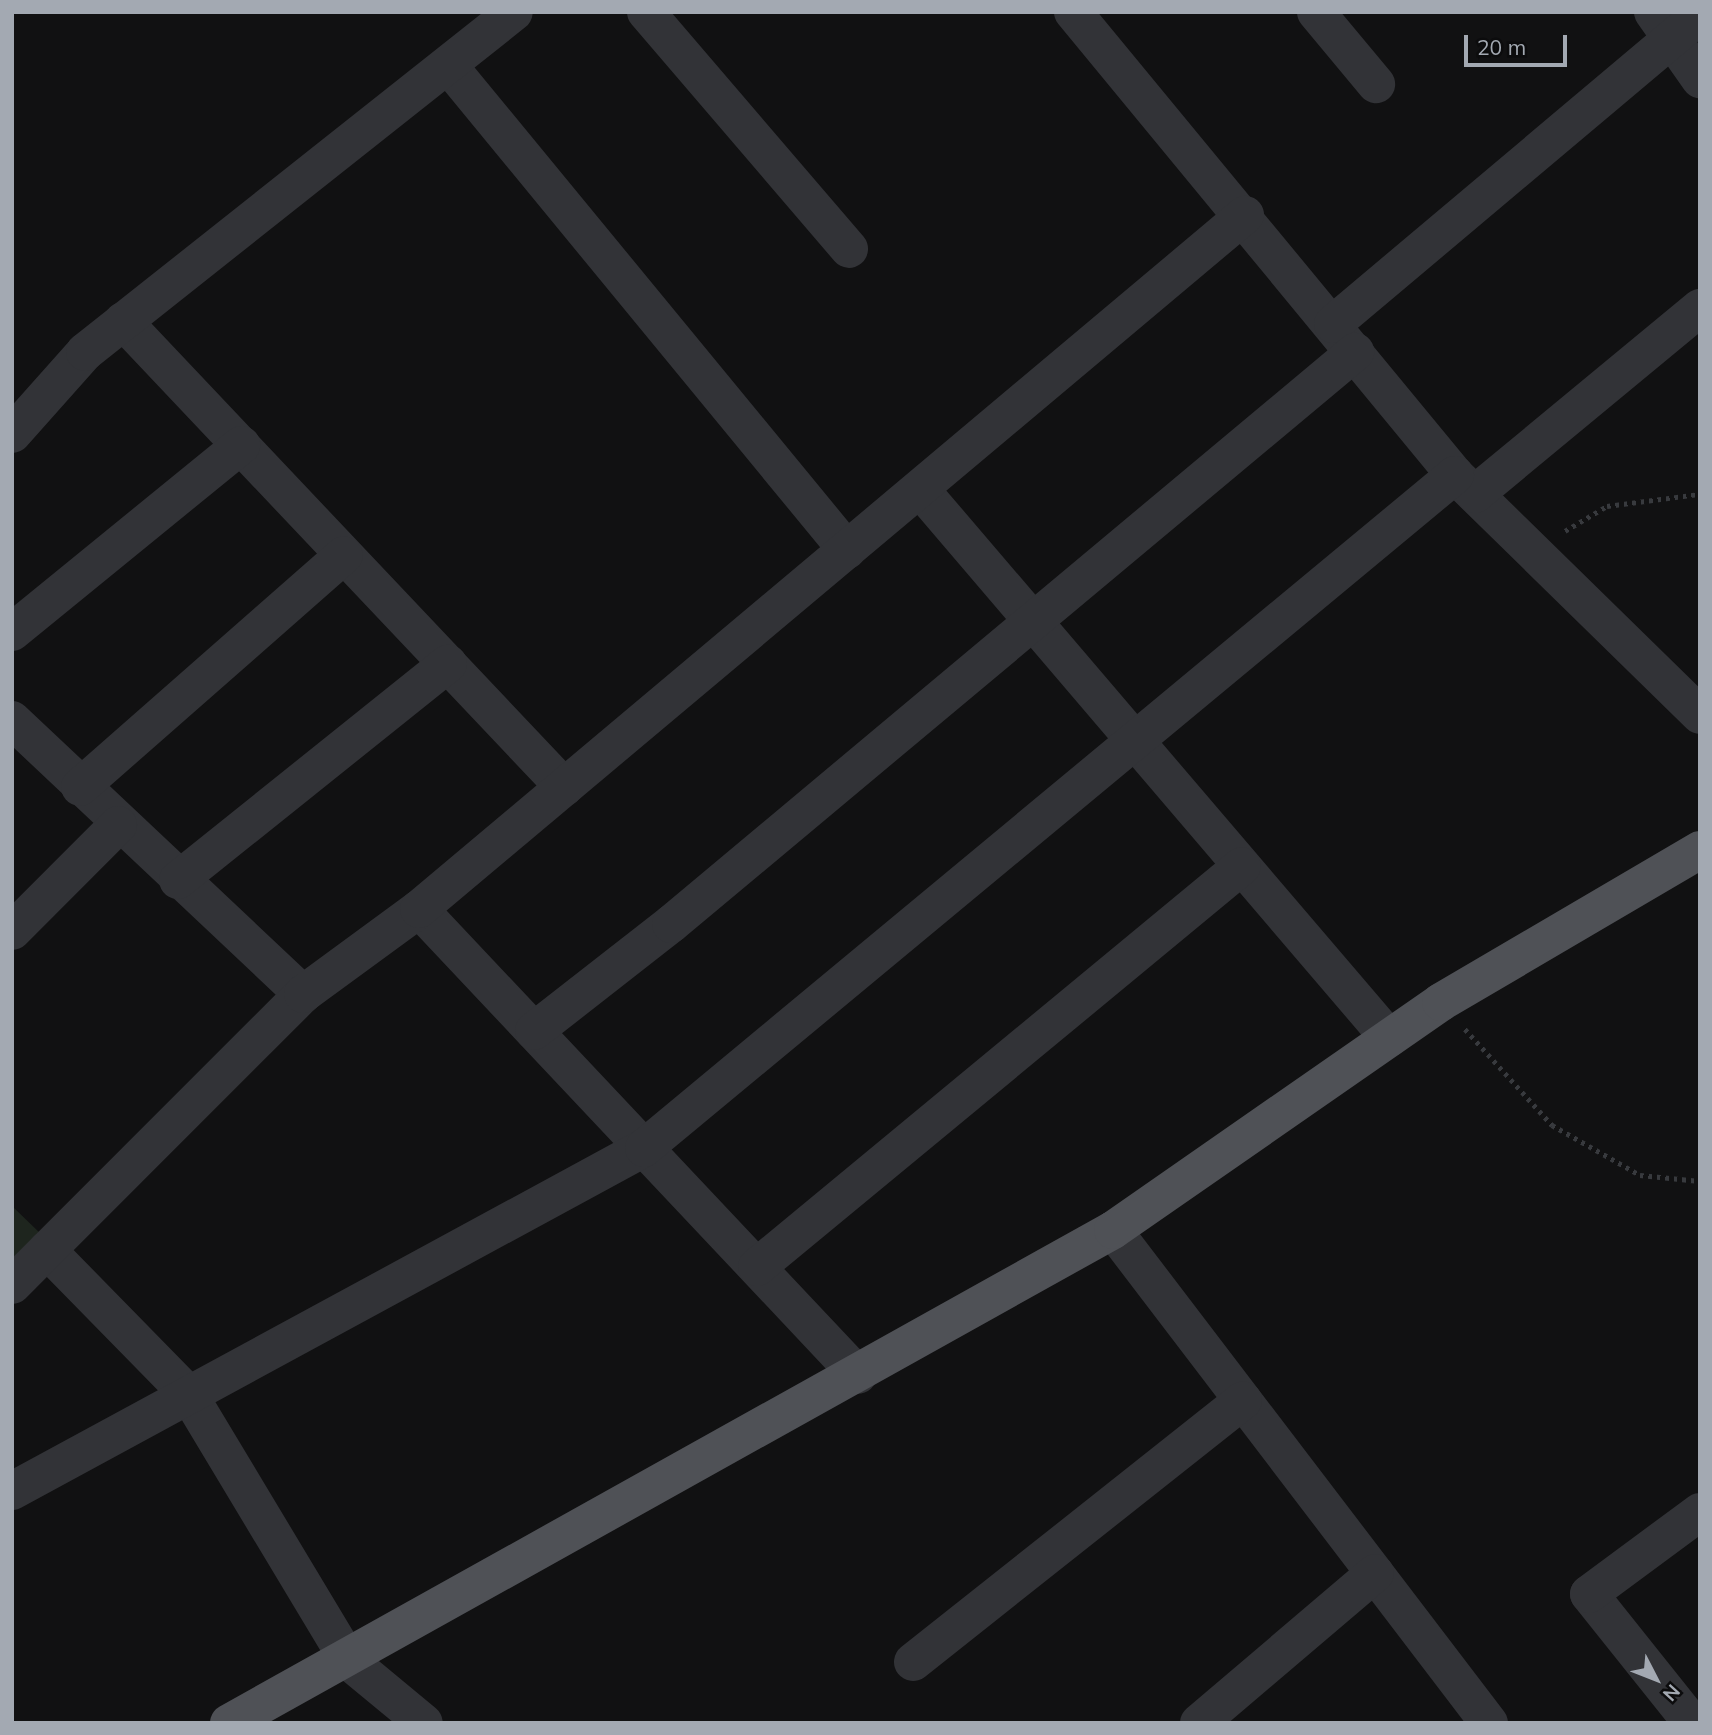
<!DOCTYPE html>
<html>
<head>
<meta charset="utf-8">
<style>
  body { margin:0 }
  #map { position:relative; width:1712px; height:1735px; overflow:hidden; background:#111112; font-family:Mulish,sans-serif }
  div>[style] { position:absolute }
  .green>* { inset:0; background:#1e251e }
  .path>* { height:4.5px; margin-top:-2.25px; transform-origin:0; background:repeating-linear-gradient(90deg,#383a3e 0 3.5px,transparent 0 8.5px) }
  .minor>* { height:38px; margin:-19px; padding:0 19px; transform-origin:19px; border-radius:19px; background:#323337 }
  .major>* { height:38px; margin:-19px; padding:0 19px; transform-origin:19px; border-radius:19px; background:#4f5156 }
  span { translate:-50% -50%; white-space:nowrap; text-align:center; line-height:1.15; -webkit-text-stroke:6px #0c0c0d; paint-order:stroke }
  .frame { position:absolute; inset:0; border:14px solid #a3a9b2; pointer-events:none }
  .north { position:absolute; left:1621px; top:1644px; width:70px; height:70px; -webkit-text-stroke:5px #0c0c0d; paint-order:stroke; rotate:132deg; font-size:19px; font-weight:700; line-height:28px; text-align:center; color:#a3a9b2 }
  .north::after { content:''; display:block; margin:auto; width:24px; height:32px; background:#a3a9b2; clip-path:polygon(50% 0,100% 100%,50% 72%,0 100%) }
  .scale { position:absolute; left:1464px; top:35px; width:103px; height:32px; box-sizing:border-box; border:4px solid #a3a9b2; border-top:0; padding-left:9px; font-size:21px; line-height:24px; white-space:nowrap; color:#a3a9b2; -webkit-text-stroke:5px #0c0c0d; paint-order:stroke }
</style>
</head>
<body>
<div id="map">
  <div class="green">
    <i style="clip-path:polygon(12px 1206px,41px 1234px,12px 1264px)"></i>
  </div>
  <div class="path">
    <i style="left:1565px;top:531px;width:49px;rotate:-30.8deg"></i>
    <i style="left:1607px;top:506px;width:94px;rotate:-7.4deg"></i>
    <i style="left:1465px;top:1029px;width:130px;rotate:47.8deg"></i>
    <i style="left:1552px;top:1125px;width:101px;rotate:29.6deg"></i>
    <i style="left:1640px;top:1175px;width:60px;rotate:5.7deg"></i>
  </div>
  <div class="minor">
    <i style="left:646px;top:12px;width:312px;rotate:49.4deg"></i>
    <i style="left:1073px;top:12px;width:600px;rotate:50.48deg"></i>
    <i style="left:1455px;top:475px;width:343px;rotate:44.4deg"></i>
    <i style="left:1316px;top:12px;width:94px;rotate:50.2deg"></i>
    <i style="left:1653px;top:12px;width:82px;rotate:55deg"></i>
    <i style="left:448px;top:65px;width:628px;rotate:50.56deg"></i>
    <i style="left:123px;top:321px;width:642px;rotate:46.58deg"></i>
    <i style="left:1333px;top:324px;width:480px;rotate:-40.1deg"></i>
    <i style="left:12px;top:434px;width:110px;rotate:-48.3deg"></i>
    <i style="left:85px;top:352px;width:547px;rotate:-38.4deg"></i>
    <i style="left:920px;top:489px;width:722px;rotate:49.49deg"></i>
    <i style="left:1475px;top:494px;width:292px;rotate:-39.6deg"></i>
    <i style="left:12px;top:632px;width:296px;rotate:-39.2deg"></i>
    <i style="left:12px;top:720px;width:400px;rotate:43.3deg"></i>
    <i style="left:80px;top:787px;width:351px;rotate:-41.3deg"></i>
    <i style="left:178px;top:880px;width:346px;rotate:-38.7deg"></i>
    <i style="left:419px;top:909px;width:640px;rotate:46.71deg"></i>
    <i style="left:12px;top:931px;width:150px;rotate:-45deg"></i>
    <i style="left:534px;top:1031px;width:174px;rotate:-38deg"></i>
    <i style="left:671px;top:924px;width:892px;rotate:-39.9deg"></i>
    <i style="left:1113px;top:1230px;width:620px;rotate:52.67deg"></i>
    <i style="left:47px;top:1250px;width:203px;rotate:45.6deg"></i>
    <i style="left:189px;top:1395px;width:310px;rotate:59deg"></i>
    <i style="left:349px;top:1661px;width:97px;rotate:39.6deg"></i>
    <i style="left:757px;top:1267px;width:629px;rotate:-39.58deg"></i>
    <i style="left:12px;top:1285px;width:412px;rotate:-45deg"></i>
    <i style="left:303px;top:994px;width:144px;rotate:-36.2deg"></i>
    <i style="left:419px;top:909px;width:1079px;rotate:-40.04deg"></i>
    <i style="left:12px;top:1491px;width:719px;rotate:-28.49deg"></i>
    <i style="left:644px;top:1148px;width:1054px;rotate:-39.69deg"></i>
    <i style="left:913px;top:1662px;width:421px;rotate:-38.4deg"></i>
    <i style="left:1199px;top:1723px;width:231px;rotate:-40.4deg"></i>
    <i style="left:1692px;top:1723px;width:165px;rotate:-128.6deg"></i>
    <i style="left:1589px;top:1594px;width:138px;rotate:-36.5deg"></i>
  </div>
  <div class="major">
    <i style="left:229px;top:1723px;width:1012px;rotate:-29.15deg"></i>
    <i style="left:1113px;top:1230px;width:399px;rotate:-34.8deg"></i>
    <i style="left:1441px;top:1002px;width:300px;rotate:-30.4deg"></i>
  </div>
  <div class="frame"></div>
  <div class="north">N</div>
  <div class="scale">20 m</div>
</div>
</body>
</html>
